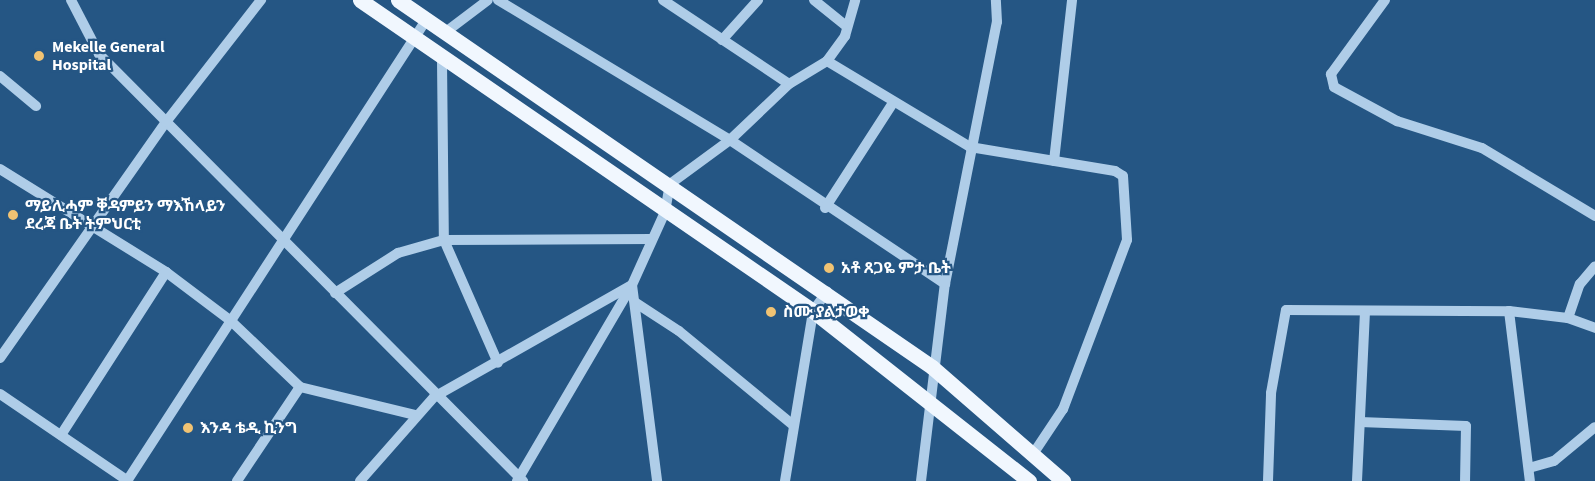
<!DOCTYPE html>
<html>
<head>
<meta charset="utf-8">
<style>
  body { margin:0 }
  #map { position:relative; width:1595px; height:481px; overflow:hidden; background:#255684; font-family:"Source Sans 3","Noto Sans Ethiopic",sans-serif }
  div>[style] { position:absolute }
  .minor>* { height:10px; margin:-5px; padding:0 5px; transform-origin:5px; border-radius:5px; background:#afcde8 }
  .major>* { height:15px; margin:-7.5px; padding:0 7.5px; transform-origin:7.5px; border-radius:7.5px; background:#f1f7fe }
  .dots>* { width:16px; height:16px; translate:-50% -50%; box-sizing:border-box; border:3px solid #255684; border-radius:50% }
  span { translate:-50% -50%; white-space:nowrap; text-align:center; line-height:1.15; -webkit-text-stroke:4.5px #255684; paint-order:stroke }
  .poi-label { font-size:16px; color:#fff; font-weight:700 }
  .left { translate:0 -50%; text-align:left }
</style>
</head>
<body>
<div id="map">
  <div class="minor">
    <i style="left:71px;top:0;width:61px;rotate:62.6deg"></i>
    <i style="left:99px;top:54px;width:602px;rotate:45.2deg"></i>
    <i style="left:498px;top:0;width:271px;rotate:31.1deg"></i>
    <i style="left:730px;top:140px;width:259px;rotate:33.8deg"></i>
    <i style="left:663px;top:0;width:151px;rotate:33.7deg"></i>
    <i style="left:814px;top:0;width:40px;rotate:39deg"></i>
    <i style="left:1385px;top:0;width:92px;rotate:126.1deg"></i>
    <i style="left:1331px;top:74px;width:13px;rotate:77deg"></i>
    <i style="left:1334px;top:87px;width:72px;rotate:28.4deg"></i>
    <i style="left:1397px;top:121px;width:89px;rotate:17.6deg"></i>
    <i style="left:1482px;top:148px;width:132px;rotate:31deg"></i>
    <i style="left:447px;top:31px;width:51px;rotate:-37.1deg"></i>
    <i style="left:722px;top:40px;width:54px;rotate:-48deg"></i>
    <i style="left:442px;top:61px;width:179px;rotate:89.4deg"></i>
    <i style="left:444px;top:240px;width:134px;rotate:66.3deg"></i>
    <i style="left:827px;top:61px;width:167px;rotate:31deg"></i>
    <i style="left:970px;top:147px;width:147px;rotate:9.4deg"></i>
    <i style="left:1115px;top:171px;width:9px;rotate:32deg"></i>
    <i style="left:1123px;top:176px;width:64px;rotate:86.4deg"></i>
    <i style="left:1127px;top:240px;width:181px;rotate:110.7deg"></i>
    <i style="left:1063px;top:409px;width:54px;rotate:123.7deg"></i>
    <i style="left:0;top:76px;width:47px;rotate:39.8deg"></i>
    <i style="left:1054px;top:161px;width:162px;rotate:-83.6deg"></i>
    <i style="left:0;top:169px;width:195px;rotate:31.8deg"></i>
    <i style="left:166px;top:272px;width:81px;rotate:37deg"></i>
    <i style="left:231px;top:321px;width:95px;rotate:43.7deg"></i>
    <i style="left:300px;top:387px;width:118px;rotate:13.7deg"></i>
    <i style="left:825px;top:208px;width:125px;rotate:-57.1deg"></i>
    <i style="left:335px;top:293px;width:75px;rotate:-32.4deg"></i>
    <i style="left:398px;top:253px;width:48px;rotate:-15.8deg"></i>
    <i style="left:444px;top:240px;width:208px;rotate:-0.3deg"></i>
    <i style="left:636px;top:303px;width:51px;rotate:33.1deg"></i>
    <i style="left:679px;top:331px;width:146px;rotate:39.5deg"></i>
    <i style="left:1509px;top:311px;width:171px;rotate:83deg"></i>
    <i style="left:1568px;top:318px;width:36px;rotate:-71deg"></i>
    <i style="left:1580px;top:284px;width:23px;rotate:-50deg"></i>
    <i style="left:0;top:358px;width:289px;rotate:-54.9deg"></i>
    <i style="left:166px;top:122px;width:155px;rotate:-52.1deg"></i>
    <i style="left:0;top:394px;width:155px;rotate:34.2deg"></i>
    <i style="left:1360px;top:422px;width:106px;rotate:2.2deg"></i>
    <i style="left:1466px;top:426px;width:55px;rotate:91deg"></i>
    <i style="left:61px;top:435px;width:194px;rotate:-57.2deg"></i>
    <i style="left:1529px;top:468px;width:26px;rotate:-16deg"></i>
    <i style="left:1554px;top:461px;width:53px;rotate:-39.7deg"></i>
    <i style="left:127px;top:481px;width:549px;rotate:-57.03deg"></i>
    <i style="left:237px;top:481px;width:113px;rotate:-56.2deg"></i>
    <i style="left:360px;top:481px;width:112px;rotate:-48.6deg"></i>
    <i style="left:434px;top:397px;width:227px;rotate:-29.5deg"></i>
    <i style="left:632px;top:285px;width:198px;rotate:82.7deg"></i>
    <i style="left:517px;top:481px;width:227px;rotate:-59.6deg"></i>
    <i style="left:632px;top:285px;width:80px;rotate:-65.7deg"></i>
    <i style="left:665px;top:212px;width:28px;rotate:-80deg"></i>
    <i style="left:670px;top:184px;width:74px;rotate:-36.3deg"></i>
    <i style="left:730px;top:140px;width:81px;rotate:-43.5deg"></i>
    <i style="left:789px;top:84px;width:44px;rotate:-31.2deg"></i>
    <i style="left:827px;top:61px;width:31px;rotate:-54deg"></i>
    <i style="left:845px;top:36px;width:37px;rotate:-74deg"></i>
    <i style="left:785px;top:481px;width:172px;rotate:-80.6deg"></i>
    <i style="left:813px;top:311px;width:24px;rotate:-54deg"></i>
    <i style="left:921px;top:481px;width:198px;rotate:-83.1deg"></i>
    <i style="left:945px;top:284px;width:267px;rotate:-78.8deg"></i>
    <i style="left:997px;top:22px;width:22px;rotate:-93deg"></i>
    <i style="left:1268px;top:481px;width:88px;rotate:-88deg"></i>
    <i style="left:1271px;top:393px;width:84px;rotate:-79.8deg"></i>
    <i style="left:1286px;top:310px;width:223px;rotate:0.3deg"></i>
    <i style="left:1509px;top:311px;width:59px;rotate:6.8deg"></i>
    <i style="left:1568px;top:318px;width:29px;rotate:20deg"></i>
    <i style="left:1357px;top:481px;width:169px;rotate:-87.3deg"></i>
  </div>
  <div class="major">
    <i style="left:360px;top:0;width:549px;rotate:34.47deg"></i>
    <i style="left:813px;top:311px;width:275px;rotate:38.2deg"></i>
    <i style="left:398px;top:0;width:648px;rotate:34.5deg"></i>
    <i style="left:932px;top:367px;width:174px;rotate:41deg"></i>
  </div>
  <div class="dots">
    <i style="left:39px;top:56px;background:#f1c373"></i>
    <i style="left:13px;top:215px;background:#f1c373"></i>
    <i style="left:829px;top:268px;background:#f1c373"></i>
    <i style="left:771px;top:312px;background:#f1c373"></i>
    <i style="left:188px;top:428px;background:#f1c373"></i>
  </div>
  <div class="poi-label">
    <span class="left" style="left:52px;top:56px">Mekelle General<br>Hospital</span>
    <span class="left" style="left:25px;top:215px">ማይሊሓም ቐዳምይን ማእኸላይን<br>ደረጃ ቤት ትምህርቲ</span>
    <span class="left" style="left:841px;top:268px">አቶ ጸጋዬ ምታ ቤት</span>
    <span class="left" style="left:783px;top:312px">ስሙ ያልታወቀ</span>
    <span class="left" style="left:200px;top:428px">እንዳ ቴዲ ኪንግ</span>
  </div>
</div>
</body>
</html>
